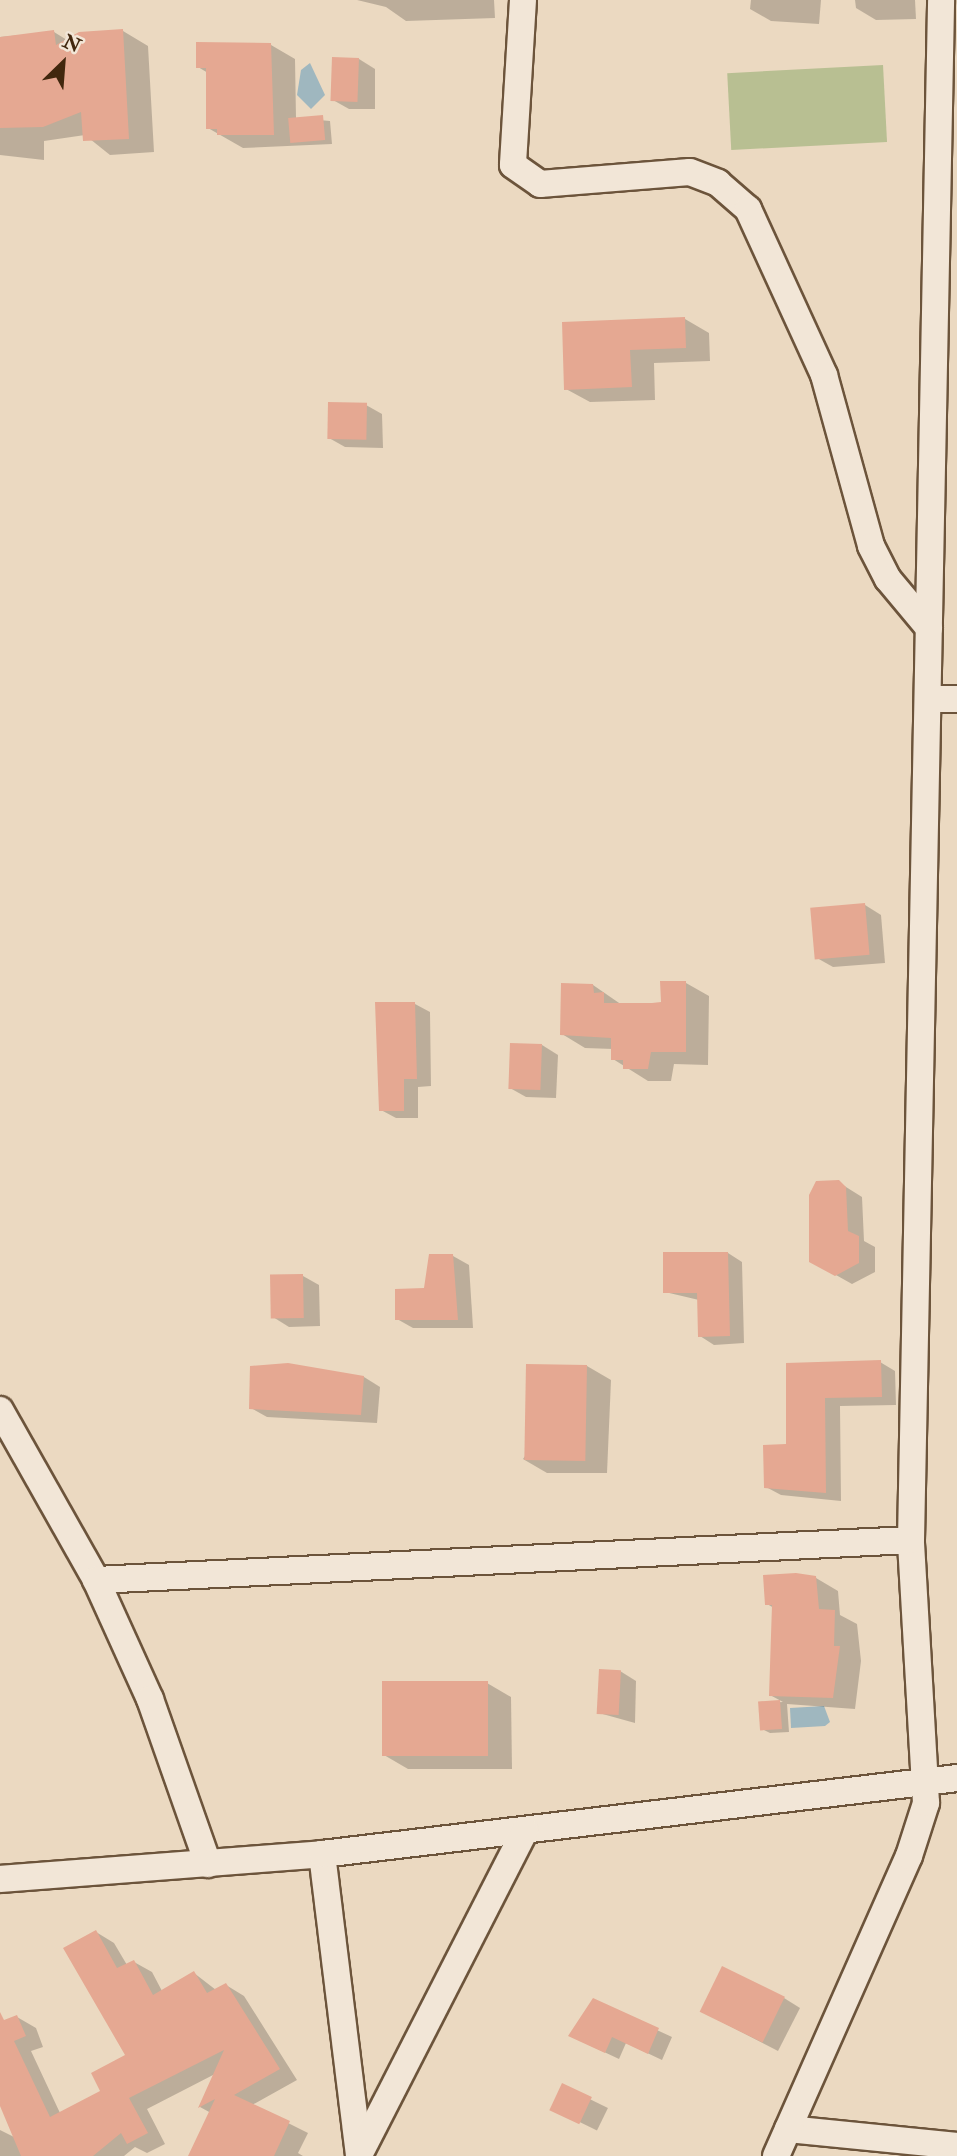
<!DOCTYPE html>
<html>
<head>
<meta charset="utf-8">
<style>
  body { margin:0 }
  #map { position:relative; width:957px; height:2156px; overflow:hidden; background:#ebd9c1; font-family:"IM FELL Double Pica",serif }
  div>[style] { position:absolute }
  .green>* { inset:0; background:#b8bf92; transform-origin:0 0 }
  .water>* { inset:0; background:#9fb7bf }
  .shadow>* { inset:0; background:#0003; transform-origin:0 0 }
  .building>* { inset:0; background:#e5a892; transform-origin:0 0 }
  .roads { filter:drop-shadow(2px 0 #6c543b) drop-shadow(-2px 0 #6c543b) drop-shadow(0 2px #6c543b) drop-shadow(0 -2px #6c543b) }
  .street>* { height:26px; margin:-13px; padding:0 13px; transform-origin:13px; border-radius:13px; background:#f2e6d7 }
  span { translate:-50% -50%; white-space:nowrap; text-align:center; line-height:1.15; -webkit-text-stroke:5px #f2e6d7; paint-order:stroke }
  .north { position:absolute; left:28px; top:28px; width:70px; height:70px; -webkit-text-stroke:5px #f2e6d7; paint-order:stroke; rotate:25deg; font-size:19px; font-weight:700; line-height:28px; text-align:center; color:#41270e }
  .north::after { content:''; display:block; margin:auto; width:24px; height:32px; background:#41270e; clip-path:polygon(50% 0,100% 100%,50% 72%,0 100%) }
</style>
</head>
<body>
<div id="map">
  <div class="green">
    <i style="left:883px;top:65px;width:77px;height:156px;rotate:87deg"></i>
  </div>
  <div class="water">
    <i style="clip-path:polygon(310px 63px,325px 95px,311px 109px,297px 95px,301px 70px)"></i>
    <i style="clip-path:polygon(824px 1706px,830px 1722px,825px 1726px,791px 1728px,790px 1708px)"></i>
  </div>
  <div class="shadow">
    <i style="clip-path:polygon(357px 0,494px 0,495px 18px,406px 21px,386px 7px)"></i>
    <i style="clip-path:polygon(751px 0,821px 0,819px 24px,771px 21px,750px 9px)"></i>
    <i style="clip-path:polygon(855px 0,915px 0,916px 19px,876px 20px,856px 8px)"></i>
    <i style="clip-path:polygon(123px 31px,148px 46px,154px 152px,110px 155px,85px 135px,44px 141px,44px 160px,0 155px,0 37px,54px 32px,67px 40px)"></i>
    <i style="clip-path:polygon(271px 45px,295px 59px,296px 118px,330px 121px,332px 144px,243px 148px,208px 128px,208px 73px,198px 67px)"></i>
    <i style="clip-path:polygon(334px 59px,359px 59px,375px 69px,375px 109px,349px 109px,333px 100px)"></i>
    <i style="clip-path:polygon(685px 319px,709px 333px,710px 361px,654px 363px,655px 400px,590px 402px,566px 389px,563px 324px)"></i>
    <i style="clip-path:polygon(366px 405px,382px 414px,383px 448px,345px 447px,329px 438px)"></i>
    <i style="clip-path:polygon(865px 905px,881px 915px,885px 963px,833px 967px,817px 958px)"></i>
    <i style="clip-path:polygon(686px 983px,709px 996px,708px 1065px,674px 1064px,671px 1081px,648px 1081px,613px 1059px,613px 1049px,585px 1048px,562px 1034px,593px 985px,622px 1005px,662px 1004px)"></i>
    <i style="clip-path:polygon(415px 1004px,430px 1012px,431px 1086px,418px 1087px,418px 1118px,396px 1118px,381px 1110px)"></i>
    <i style="clip-path:polygon(542px 1045px,558px 1055px,556px 1098px,526px 1097px,510px 1088px)"></i>
    <i style="clip-path:polygon(838px 1182px,862px 1197px,864px 1241px,875px 1247px,875px 1272px,852px 1284px,811px 1261px)"></i>
    <i style="clip-path:polygon(728px 1253px,742px 1262px,744px 1343px,714px 1345px,700px 1336px,699px 1300px,665px 1292px)"></i>
    <i style="clip-path:polygon(453px 1256px,469px 1265px,473px 1328px,413px 1328px,397px 1319px)"></i>
    <i style="clip-path:polygon(303px 1276px,319px 1285px,320px 1326px,289px 1327px,273px 1317px)"></i>
    <i style="clip-path:polygon(880px 1362px,895px 1371px,896px 1405px,840px 1406px,841px 1501px,781px 1495px,766px 1487px,788px 1446px,787px 1365px)"></i>
    <i style="clip-path:polygon(587px 1366px,611px 1380px,607px 1473px,547px 1473px,523px 1459px)"></i>
    <i style="clip-path:polygon(364px 1377px,380px 1387px,377px 1423px,267px 1417px,251px 1408px)"></i>
    <i style="clip-path:polygon(816px 1578px,838px 1591px,840px 1615px,857px 1624px,861px 1661px,855px 1709px,787px 1704px,789px 1732px,770px 1733px,762px 1729px,760px 1703px,783px 1702px,770px 1695px,774px 1608px,767px 1604px)"></i>
    <i style="clip-path:polygon(620px 1671px,636px 1681px,635px 1723px,599px 1713px)"></i>
    <i style="clip-path:polygon(487px 1683px,511px 1697px,512px 1769px,408px 1769px,384px 1755px)"></i>
    <i style="clip-path:polygon(96px 1932px,114px 1943px,127px 1965px,134px 1962px,152px 1972px,162px 1991px,194px 1973px,216px 1990px,226px 1985px,244px 1996px,297px 2080px,252px 2105px,308px 2133px,298px 2153px,303px 2156px,190px 2156px,211px 2113px,200px 2107px,215px 2074px,147px 2109px,165px 2144px,147px 2153px,135px 2147px,124px 2156px,0 2156px,0 2130px,18px 2139px,0 2102px,0 2024px,17px 2017px,36px 2028px,43px 2047px,31px 2051px,60px 2113px,102px 2092px,127px 2056px)"></i>
    <i style="clip-path:polygon(784px 1998px,800px 2008px,778px 2051px,718px 2020px)"></i>
    <i style="clip-path:polygon(594px 2001px,672px 2037px,662px 2060px,626px 2043px,619px 2059px,570px 2036px)"></i>
    <i style="left:563px;top:2086px;width:50px;height:25px;rotate:26deg"></i>
  </div>
  <div class="building">
    <i style="clip-path:polygon(123px 29px,129px 139px,83px 141px,81px 112px,43px 127px,0 128px,0 37px,54px 30px,56px 45px,79px 32px)"></i>
    <i style="clip-path:polygon(196px 42px,271px 43px,274px 135px,217px 135px,217px 129px,206px 129px,206px 68px,196px 68px)"></i>
    <i style="left:332px;top:57px;width:27px;height:44px;rotate:2deg"></i>
    <i style="left:323px;top:115px;width:25px;height:35px;rotate:85deg"></i>
    <i style="clip-path:polygon(685px 317px,686px 348px,630px 350px,632px 387px,564px 390px,562px 322px)"></i>
    <i style="left:328px;top:402px;width:39px;height:37px;rotate:1deg"></i>
    <i style="left:865px;top:903px;width:52px;height:55px;rotate:85deg"></i>
    <i style="clip-path:polygon(660px 981px,686px 981px,686px 1052px,651px 1052px,648px 1069px,623px 1069px,623px 1060px,611px 1060px,611px 1038px,560px 1035px,561px 983px,593px 984px,594px 993px,604px 992px,604px 1003px,652px 1003px,661px 1002px)"></i>
    <i style="clip-path:polygon(375px 1002px,415px 1002px,417px 1079px,404px 1079px,404px 1111px,379px 1111px)"></i>
    <i style="left:510px;top:1043px;width:32px;height:46px;rotate:2deg"></i>
    <i style="clip-path:polygon(839px 1180px,846px 1187px,848px 1231px,859px 1236px,859px 1263px,835px 1276px,809px 1262px,809px 1195px,816px 1181px)"></i>
    <i style="clip-path:polygon(663px 1252px,728px 1252px,730px 1336px,698px 1337px,697px 1293px,663px 1293px)"></i>
    <i style="clip-path:polygon(429px 1254px,453px 1254px,458px 1320px,395px 1320px,395px 1289px,424px 1288px)"></i>
    <i style="left:303px;top:1274px;width:44px;height:33px;rotate:89deg"></i>
    <i style="clip-path:polygon(881px 1360px,882px 1397px,825px 1398px,826px 1493px,764px 1488px,763px 1445px,786px 1444px,786px 1363px)"></i>
    <i style="clip-path:polygon(288px 1363px,364px 1376px,361px 1415px,249px 1409px,250px 1366px)"></i>
    <i style="left:526px;top:1364px;width:61px;height:96px;rotate:1deg"></i>
    <i style="clip-path:polygon(796px 1573px,816px 1576px,819px 1609px,835px 1610px,834px 1646px,840px 1646px,833px 1698px,769px 1696px,772px 1605px,765px 1605px,763px 1575px)"></i>
    <i style="left:599px;top:1669px;width:22px;height:45px;rotate:3deg"></i>
    <i style="left:382px;top:1681px;width:106px;height:75px"></i>
    <i style="left:780px;top:1700px;width:29px;height:22px;rotate:86deg"></i>
    <i style="clip-path:polygon(96px 1930px,117px 1968px,134px 1960px,153px 1995px,194px 1971px,207px 1993px,226px 1983px,280px 2069px,234px 2095px,290px 2121px,274px 2156px,188px 2156px,215px 2099px,198px 2108px,224px 2050px,129px 2098px,148px 2133px,127px 2144px,121px 2133px,93px 2156px,21px 2156px,0 2106px,0 2012px,4px 2020px,17px 2015px,26px 2036px,14px 2041px,50px 2117px,100px 2091px,91px 2073px,125px 2055px,63px 1948px)"></i>
    <i style="left:722px;top:1966px;width:70px;height:51px;rotate:26deg"></i>
    <i style="clip-path:polygon(593px 1998px,659px 2028px,648px 2054px,612px 2037px,605px 2053px,568px 2036px)"></i>
    <i style="left:562px;top:2083px;width:33px;height:30px;rotate:25deg"></i>
  </div>
  <div class="roads">
    <div class="street">
      <i style="left:523px;top:0;width:165px;rotate:93.5deg"></i>
      <i style="left:513px;top:165px;width:33px;rotate:35deg"></i>
      <i style="left:540px;top:184px;width:150px;rotate:-4.6deg"></i>
      <i style="left:690px;top:172px;width:30px;rotate:21deg"></i>
      <i style="left:718px;top:183px;width:40px;rotate:41deg"></i>
      <i style="left:748px;top:209px;width:183px;rotate:65.4deg"></i>
      <i style="left:824px;top:375px;width:177px;rotate:74.6deg"></i>
      <i style="left:871px;top:546px;width:37px;rotate:63deg"></i>
      <i style="left:888px;top:579px;width:64px;rotate:50.1deg"></i>
      <i style="left:928px;top:699px;width:29px"></i>
      <i style="left:0;top:1410px;width:195px;rotate:60.5deg"></i>
      <i style="left:96px;top:1580px;width:131px;rotate:65.6deg"></i>
      <i style="left:150px;top:1699px;width:175px;rotate:70.6deg"></i>
      <i style="left:96px;top:1580px;width:816px;rotate:-2.81deg"></i>
      <i style="left:322px;top:1854px;width:304px;rotate:83deg"></i>
      <i style="left:0;top:1879px;width:323px;rotate:-4.4deg"></i>
      <i style="left:322px;top:1854px;width:640px;rotate:-6.82deg"></i>
      <i style="left:788px;top:2129px;width:170px;rotate:5.7deg"></i>
      <i style="left:360px;top:2153px;width:362px;rotate:-62.9deg"></i>
      <i style="left:776px;top:2156px;width:328px;rotate:-66.1deg"></i>
      <i style="left:909px;top:1856px;width:56px;rotate:-72.2deg"></i>
      <i style="left:926px;top:1803px;width:263px;rotate:-93.3deg"></i>
      <i style="left:911px;top:1540px;width:1540px;rotate:-88.88deg"></i>
    </div>
  </div>
  <div class="north">N</div>
</div>
</body>
</html>
